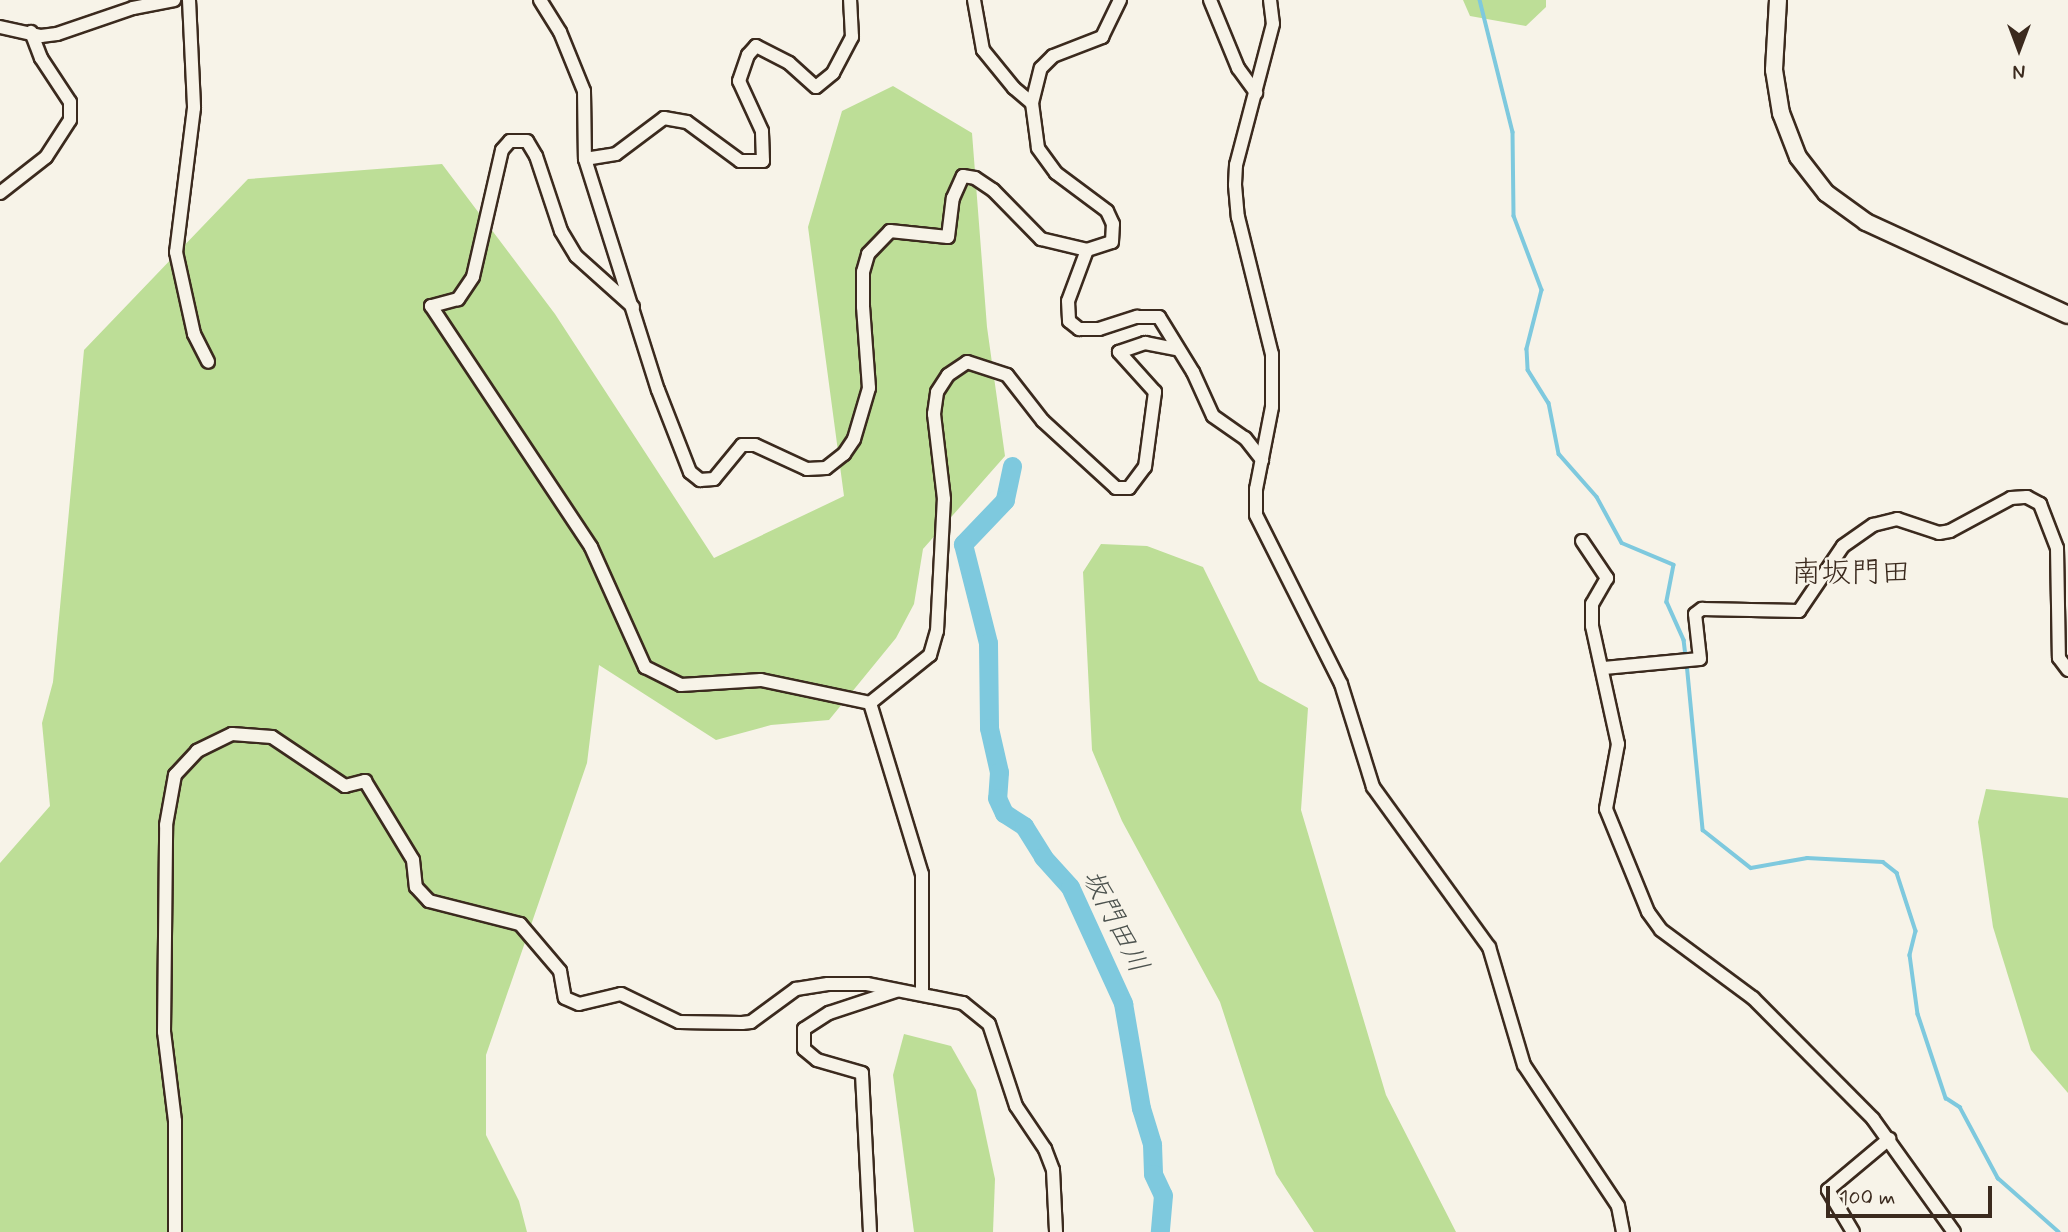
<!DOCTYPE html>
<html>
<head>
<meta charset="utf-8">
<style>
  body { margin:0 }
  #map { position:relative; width:2068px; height:1232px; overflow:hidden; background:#f7f3e8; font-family:Mynerve,"Klee One",sans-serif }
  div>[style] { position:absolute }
  .green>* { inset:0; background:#bdde97 }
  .stream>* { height:3.5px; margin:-1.75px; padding:0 1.75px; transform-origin:1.75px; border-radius:1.75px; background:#7ec9de }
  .river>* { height:19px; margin:-9.5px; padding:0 9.5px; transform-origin:9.5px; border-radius:9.5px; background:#7ec9de }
  .roads { filter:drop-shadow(2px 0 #3b2a1e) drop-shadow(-2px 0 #3b2a1e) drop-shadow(0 2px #3b2a1e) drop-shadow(0 -2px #3b2a1e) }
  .street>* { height:12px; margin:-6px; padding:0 6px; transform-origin:6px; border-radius:6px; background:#f7f3e8 }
  .secondary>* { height:16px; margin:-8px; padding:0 8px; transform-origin:8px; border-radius:8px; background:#f7f3e8 }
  span { translate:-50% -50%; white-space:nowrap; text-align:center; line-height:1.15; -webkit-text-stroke:5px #f7f3e8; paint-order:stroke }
  .water-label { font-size:28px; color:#4c524e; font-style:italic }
  .quarter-label { font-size:30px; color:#3b2a1e }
  .north { position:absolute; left:1984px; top:14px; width:70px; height:70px; -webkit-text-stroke:5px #f7f3e8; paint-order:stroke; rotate:180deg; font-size:19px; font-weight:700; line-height:28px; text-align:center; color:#3b2a1e }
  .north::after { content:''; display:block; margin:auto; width:24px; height:32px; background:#3b2a1e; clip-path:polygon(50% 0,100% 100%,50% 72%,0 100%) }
  .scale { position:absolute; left:1826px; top:1186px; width:166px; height:32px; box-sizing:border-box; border:4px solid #3b2a1e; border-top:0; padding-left:9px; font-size:21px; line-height:24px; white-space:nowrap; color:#3b2a1e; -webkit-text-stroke:5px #f7f3e8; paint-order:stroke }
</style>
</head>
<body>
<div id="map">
  <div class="green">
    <i style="clip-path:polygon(1463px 0,1546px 0,1546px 7px,1526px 26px,1470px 16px)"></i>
    <i style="clip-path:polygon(893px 86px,972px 133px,987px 327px,1005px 456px,923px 549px,914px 604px,896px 638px,829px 720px,771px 725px,716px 740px,599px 665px,587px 763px,486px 1055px,486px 1135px,519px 1201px,527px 1232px,0 1232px,0 863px,50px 806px,42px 723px,53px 682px,84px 350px,248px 179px,442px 164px,555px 314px,714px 558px,844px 496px,808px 227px,842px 111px)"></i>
    <i style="clip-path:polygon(1101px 544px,1147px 546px,1203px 567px,1259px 681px,1308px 708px,1301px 810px,1386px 1095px,1456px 1232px,1314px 1232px,1276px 1174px,1220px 1002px,1122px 821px,1092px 750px,1083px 572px)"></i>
    <i style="clip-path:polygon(1986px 789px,2068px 798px,2068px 1093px,2031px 1050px,1993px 927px,1978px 822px)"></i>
    <i style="clip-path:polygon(904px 1034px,951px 1046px,976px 1090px,995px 1179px,993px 1232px,914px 1232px,893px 1075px)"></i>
  </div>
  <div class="stream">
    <i style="left:1480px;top:0;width:136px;rotate:76deg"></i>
    <i style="left:1513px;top:132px;width:84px;rotate:89.3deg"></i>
    <i style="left:1514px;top:216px;width:79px;rotate:69.3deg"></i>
    <i style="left:1542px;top:290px;width:61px;rotate:104.3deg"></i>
    <i style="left:1527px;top:349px;width:21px;rotate:87deg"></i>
    <i style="left:1528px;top:370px;width:39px;rotate:58deg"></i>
    <i style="left:1549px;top:403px;width:52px;rotate:78.9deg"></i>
    <i style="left:1559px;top:454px;width:57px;rotate:48.5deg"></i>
    <i style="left:1597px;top:497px;width:52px;rotate:61.5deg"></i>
    <i style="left:1622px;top:543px;width:56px;rotate:22.9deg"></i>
    <i style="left:1674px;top:565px;width:38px;rotate:101deg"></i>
    <i style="left:1667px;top:602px;width:42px;rotate:65.9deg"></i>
    <i style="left:1684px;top:640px;width:16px;rotate:83deg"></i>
    <i style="left:1687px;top:663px;width:168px;rotate:84.5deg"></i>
    <i style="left:1703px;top:830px;width:61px;rotate:38.4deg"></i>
    <i style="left:1751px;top:868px;width:57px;rotate:-10.1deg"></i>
    <i style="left:1807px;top:858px;width:76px;rotate:3deg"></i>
    <i style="left:1883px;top:862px;width:18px;rotate:38deg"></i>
    <i style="left:1897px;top:873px;width:61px;rotate:71.9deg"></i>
    <i style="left:1916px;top:931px;width:25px;rotate:104deg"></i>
    <i style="left:1910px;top:955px;width:60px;rotate:82.3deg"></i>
    <i style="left:1918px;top:1014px;width:89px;rotate:71.6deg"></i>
    <i style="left:1946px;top:1098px;width:17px;rotate:33deg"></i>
    <i style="left:1960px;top:1107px;width:81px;rotate:61.8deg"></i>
    <i style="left:1998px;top:1178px;width:81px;rotate:41.5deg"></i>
  </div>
  <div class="river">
    <i style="left:1012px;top:466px;width:35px;rotate:102deg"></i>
    <i style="left:1005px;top:500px;width:61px;rotate:133.7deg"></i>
    <i style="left:963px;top:544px;width:102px;rotate:75.8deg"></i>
    <i style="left:988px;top:643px;width:85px;rotate:89.3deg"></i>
    <i style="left:989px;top:728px;width:45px;rotate:77.2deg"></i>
    <i style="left:999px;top:772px;width:26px;rotate:94deg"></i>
    <i style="left:997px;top:798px;width:17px;rotate:65deg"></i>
    <i style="left:1004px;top:813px;width:24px;rotate:33deg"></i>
    <i style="left:1024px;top:826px;width:36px;rotate:58deg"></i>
    <i style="left:1043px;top:857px;width:40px;rotate:48deg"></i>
    <i style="left:1070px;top:887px;width:128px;rotate:65.4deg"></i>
    <i style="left:1123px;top:1003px;width:107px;rotate:80.3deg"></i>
    <i style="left:1141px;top:1108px;width:38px;rotate:73deg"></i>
    <i style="left:1152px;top:1144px;width:30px;rotate:88deg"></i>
    <i style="left:1153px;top:1174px;width:23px;rotate:65deg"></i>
    <i style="left:1163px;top:1195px;width:37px;rotate:95deg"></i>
  </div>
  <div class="roads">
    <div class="street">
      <i style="left:189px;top:0;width:108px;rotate:87.3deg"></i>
      <i style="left:194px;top:108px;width:145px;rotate:97.1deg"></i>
      <i style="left:176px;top:252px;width:84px;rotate:77.6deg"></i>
      <i style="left:194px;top:334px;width:31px;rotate:63deg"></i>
      <i style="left:540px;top:0;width:38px;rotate:58deg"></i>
      <i style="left:560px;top:32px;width:64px;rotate:67.9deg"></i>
      <i style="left:584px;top:91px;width:68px;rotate:89.2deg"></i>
      <i style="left:585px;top:159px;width:242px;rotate:72.5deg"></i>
      <i style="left:658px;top:390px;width:88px;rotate:68.7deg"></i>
      <i style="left:690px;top:472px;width:13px;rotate:39deg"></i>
      <i style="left:700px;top:480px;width:14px;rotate:-4deg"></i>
      <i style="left:714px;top:479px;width:44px;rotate:-50.5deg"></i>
      <i style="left:742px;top:445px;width:13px"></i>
      <i style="left:755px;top:445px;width:57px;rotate:24.8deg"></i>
      <i style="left:807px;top:469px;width:19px;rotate:-3deg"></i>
      <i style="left:826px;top:468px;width:23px;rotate:-38deg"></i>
      <i style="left:844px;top:454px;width:18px;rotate:-56deg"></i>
      <i style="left:854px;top:439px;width:53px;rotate:-73.6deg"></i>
      <i style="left:869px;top:388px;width:81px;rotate:-94.2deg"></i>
      <i style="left:863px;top:307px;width:35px;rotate:-90deg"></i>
      <i style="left:863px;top:272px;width:19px;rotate:-74deg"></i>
      <i style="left:868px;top:254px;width:32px;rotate:-46deg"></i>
      <i style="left:890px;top:231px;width:58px;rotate:5.9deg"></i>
      <i style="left:948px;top:237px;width:39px;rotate:-83deg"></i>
      <i style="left:953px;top:198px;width:24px;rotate:-66deg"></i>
      <i style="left:963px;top:176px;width:12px;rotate:9deg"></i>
      <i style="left:975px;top:178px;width:22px;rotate:34deg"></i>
      <i style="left:993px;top:190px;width:69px;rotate:45.6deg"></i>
      <i style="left:1041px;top:239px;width:47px;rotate:13.4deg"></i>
      <i style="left:1087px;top:250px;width:26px;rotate:-18deg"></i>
      <i style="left:1112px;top:242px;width:18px;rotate:-87deg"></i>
      <i style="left:1113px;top:224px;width:14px;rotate:-115deg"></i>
      <i style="left:1107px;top:211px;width:64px;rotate:-143.3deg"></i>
      <i style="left:1056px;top:173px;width:31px;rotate:-126deg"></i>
      <i style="left:1038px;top:148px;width:45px;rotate:-97.6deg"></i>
      <i style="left:1032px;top:103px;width:36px;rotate:-76deg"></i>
      <i style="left:1041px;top:68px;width:17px;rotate:-45deg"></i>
      <i style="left:1053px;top:56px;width:53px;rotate:-21.2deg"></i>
      <i style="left:1102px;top:37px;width:41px;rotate:-64.1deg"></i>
      <i style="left:974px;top:0;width:51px;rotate:79.8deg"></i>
      <i style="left:983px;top:50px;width:49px;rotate:50.8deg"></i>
      <i style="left:1014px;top:88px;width:23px;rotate:40deg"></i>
      <i style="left:1210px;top:0;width:74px;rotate:67.6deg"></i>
      <i style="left:1238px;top:68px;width:31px;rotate:54deg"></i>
      <i style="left:1270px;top:0;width:24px;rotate:83deg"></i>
      <i style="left:1273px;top:24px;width:146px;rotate:104.7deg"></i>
      <i style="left:1236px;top:165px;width:20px;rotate:93deg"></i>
      <i style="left:1235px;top:185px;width:32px;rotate:85deg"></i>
      <i style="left:1238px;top:217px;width:141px;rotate:76.1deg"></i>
      <i style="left:1272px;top:354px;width:53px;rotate:90deg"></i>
      <i style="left:1272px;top:407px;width:84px;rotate:101deg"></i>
      <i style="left:1256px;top:489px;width:26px;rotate:90deg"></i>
      <i style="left:1256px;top:515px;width:189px;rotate:63.3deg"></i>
      <i style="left:1341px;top:684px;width:108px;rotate:72.7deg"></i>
      <i style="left:1373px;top:787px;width:198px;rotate:54.1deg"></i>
      <i style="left:1489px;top:947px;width:123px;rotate:73.5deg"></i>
      <i style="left:1524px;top:1065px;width:169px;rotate:56.3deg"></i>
      <i style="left:1618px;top:1206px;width:26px;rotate:79deg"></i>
      <i style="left:0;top:27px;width:42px;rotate:12.4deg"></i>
      <i style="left:41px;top:36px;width:16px;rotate:-7deg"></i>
      <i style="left:57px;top:34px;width:80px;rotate:-18.9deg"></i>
      <i style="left:133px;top:8px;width:42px;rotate:-11deg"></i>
      <i style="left:585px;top:159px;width:31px;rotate:-9deg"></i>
      <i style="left:616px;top:154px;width:60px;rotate:-36.9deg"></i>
      <i style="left:664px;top:118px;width:23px;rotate:10deg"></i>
      <i style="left:687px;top:122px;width:66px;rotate:36.3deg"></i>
      <i style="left:740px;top:161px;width:23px"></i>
      <i style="left:763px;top:161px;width:30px;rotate:-92deg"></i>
      <i style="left:762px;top:131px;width:55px;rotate:-114.7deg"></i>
      <i style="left:739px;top:81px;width:28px;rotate:-71deg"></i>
      <i style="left:748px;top:55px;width:12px;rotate:-48deg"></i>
      <i style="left:756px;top:46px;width:37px;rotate:27deg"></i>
      <i style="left:789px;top:63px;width:36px;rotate:42deg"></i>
      <i style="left:816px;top:87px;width:22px;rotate:-39deg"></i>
      <i style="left:833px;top:73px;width:41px;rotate:-62.2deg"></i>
      <i style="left:852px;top:37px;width:37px;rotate:-93deg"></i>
      <i style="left:0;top:193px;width:58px;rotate:-38deg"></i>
      <i style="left:46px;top:157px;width:44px;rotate:-57deg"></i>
      <i style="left:70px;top:120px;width:18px;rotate:-90deg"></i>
      <i style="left:70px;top:102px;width:53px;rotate:-123.4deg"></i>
      <i style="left:41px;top:58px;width:28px;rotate:-111deg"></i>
      <i style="left:1087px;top:250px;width:54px;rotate:110.4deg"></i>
      <i style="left:1068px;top:301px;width:20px;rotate:87deg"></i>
      <i style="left:1069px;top:321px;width:13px;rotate:39deg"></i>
      <i style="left:1079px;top:329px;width:20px"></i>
      <i style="left:1099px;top:329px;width:40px;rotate:-18deg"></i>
      <i style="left:1137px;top:317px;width:22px"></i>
      <i style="left:1159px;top:317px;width:65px;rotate:58.3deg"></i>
      <i style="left:1193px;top:372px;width:48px;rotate:65.6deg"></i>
      <i style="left:1213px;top:416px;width:39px;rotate:35deg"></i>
      <i style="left:1245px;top:438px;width:28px;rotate:52deg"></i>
      <i style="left:633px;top:307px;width:76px;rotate:-138.2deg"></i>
      <i style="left:576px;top:256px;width:29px;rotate:-121deg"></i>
      <i style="left:561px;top:231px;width:79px;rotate:-108.4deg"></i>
      <i style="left:536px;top:156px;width:17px;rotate:-121deg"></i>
      <i style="left:527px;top:141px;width:17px;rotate:180deg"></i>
      <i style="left:510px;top:141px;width:12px;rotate:132deg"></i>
      <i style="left:502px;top:150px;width:130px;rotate:102.9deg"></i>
      <i style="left:473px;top:277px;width:27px;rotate:124deg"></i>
      <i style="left:458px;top:299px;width:28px;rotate:165deg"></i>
      <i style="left:431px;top:306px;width:289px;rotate:56.4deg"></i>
      <i style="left:591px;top:547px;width:132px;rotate:65.8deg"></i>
      <i style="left:645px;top:667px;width:40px;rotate:26.6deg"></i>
      <i style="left:681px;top:685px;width:80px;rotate:-3.6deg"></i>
      <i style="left:761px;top:680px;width:111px;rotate:11.9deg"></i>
      <i style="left:1582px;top:541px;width:45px;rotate:56deg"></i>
      <i style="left:1607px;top:578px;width:30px;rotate:120deg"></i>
      <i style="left:1592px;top:604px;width:22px;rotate:90deg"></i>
      <i style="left:1592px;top:626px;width:121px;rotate:77.6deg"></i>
      <i style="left:1618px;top:744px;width:66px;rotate:100.5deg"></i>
      <i style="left:1606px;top:809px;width:111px;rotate:67.8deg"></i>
      <i style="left:1648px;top:912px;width:22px;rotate:54deg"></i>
      <i style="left:1661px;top:930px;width:114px;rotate:36.5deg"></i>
      <i style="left:1753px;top:998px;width:170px;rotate:45.2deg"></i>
      <i style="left:1873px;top:1119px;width:139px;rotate:54.4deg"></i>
      <i style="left:1604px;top:668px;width:96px;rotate:-5.4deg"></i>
      <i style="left:1700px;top:659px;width:45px;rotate:-96.3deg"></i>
      <i style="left:1695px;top:614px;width:9px;rotate:-36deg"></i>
      <i style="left:1702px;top:609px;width:97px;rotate:1.2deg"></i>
      <i style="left:1799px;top:611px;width:78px;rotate:-55.9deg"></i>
      <i style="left:1843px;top:546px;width:37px;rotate:-35deg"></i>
      <i style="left:1873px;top:525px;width:25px;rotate:-14deg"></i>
      <i style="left:1897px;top:519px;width:44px;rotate:18.4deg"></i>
      <i style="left:1939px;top:533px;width:11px;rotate:-10deg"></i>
      <i style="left:1950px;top:531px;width:69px;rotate:-28.4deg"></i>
      <i style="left:2011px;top:498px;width:16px;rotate:-4deg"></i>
      <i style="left:2027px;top:497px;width:15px;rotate:28deg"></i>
      <i style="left:2040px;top:504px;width:47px;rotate:68.9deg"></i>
      <i style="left:2057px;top:548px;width:110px;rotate:89deg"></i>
      <i style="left:2059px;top:658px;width:15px;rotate:53deg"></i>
      <i style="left:870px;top:703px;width:77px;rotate:-38.7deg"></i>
      <i style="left:930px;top:655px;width:25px;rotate:-74deg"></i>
      <i style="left:937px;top:631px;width:132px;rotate:-87deg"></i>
      <i style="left:944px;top:499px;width:86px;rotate:-96.7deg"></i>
      <i style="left:934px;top:414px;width:22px;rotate:-82deg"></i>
      <i style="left:937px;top:392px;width:20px;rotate:-57deg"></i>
      <i style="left:948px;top:375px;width:23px;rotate:-34deg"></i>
      <i style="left:967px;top:362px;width:42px;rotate:18deg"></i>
      <i style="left:1007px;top:375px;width:58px;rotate:52deg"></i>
      <i style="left:1043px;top:421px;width:99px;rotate:42.5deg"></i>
      <i style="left:1116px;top:488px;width:13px"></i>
      <i style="left:1129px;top:488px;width:26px;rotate:-53deg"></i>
      <i style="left:1145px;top:467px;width:76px;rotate:-82.4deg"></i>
      <i style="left:1155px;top:392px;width:54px;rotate:-132deg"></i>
      <i style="left:1119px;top:352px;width:28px;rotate:-19deg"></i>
      <i style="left:1145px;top:343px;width:33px;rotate:11deg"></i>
      <i style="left:870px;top:703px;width:179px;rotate:73.1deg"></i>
      <i style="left:922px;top:874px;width:118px;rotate:90deg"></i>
      <i style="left:175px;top:1232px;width:111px;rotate:-90deg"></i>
      <i style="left:175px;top:1121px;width:90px;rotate:-97deg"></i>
      <i style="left:164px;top:1032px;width:207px;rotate:-89.4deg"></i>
      <i style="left:166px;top:825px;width:51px;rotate:-79.8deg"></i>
      <i style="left:175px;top:775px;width:33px;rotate:-47deg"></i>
      <i style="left:197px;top:751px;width:39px;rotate:-26deg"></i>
      <i style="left:232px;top:734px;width:40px;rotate:4.3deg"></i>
      <i style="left:272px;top:737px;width:88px;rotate:33.9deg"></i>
      <i style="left:345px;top:786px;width:21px;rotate:-14deg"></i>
      <i style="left:365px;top:781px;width:92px;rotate:58.7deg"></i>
      <i style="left:413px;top:860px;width:27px;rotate:84deg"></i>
      <i style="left:416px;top:887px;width:19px;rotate:47deg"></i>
      <i style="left:429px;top:901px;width:94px;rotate:14.2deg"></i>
      <i style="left:520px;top:924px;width:62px;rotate:49.6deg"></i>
      <i style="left:560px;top:971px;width:27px;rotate:80deg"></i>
      <i style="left:565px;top:998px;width:15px;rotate:23deg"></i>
      <i style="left:579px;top:1004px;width:43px;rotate:-13.4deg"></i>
      <i style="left:621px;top:994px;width:64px;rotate:25.8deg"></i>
      <i style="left:679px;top:1022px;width:63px;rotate:0.9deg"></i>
      <i style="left:742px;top:1023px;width:9px;rotate:-6deg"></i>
      <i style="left:751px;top:1022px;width:56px;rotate:-36.3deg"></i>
      <i style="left:796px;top:989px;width:32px;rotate:-9deg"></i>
      <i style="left:828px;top:984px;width:39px"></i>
      <i style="left:867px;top:984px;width:98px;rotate:11.2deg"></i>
      <i style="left:963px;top:1003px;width:33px;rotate:39deg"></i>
      <i style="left:989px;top:1024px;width:86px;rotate:71.8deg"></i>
      <i style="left:1016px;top:1106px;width:52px;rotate:56deg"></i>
      <i style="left:1045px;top:1149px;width:22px;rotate:69deg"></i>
      <i style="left:1053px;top:1170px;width:62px;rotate:87.2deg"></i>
      <i style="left:870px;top:1232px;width:159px;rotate:-92.9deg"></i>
      <i style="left:862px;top:1073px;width:47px;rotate:-163.9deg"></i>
      <i style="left:817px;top:1060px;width:17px;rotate:-140deg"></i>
      <i style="left:804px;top:1049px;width:20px;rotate:-90deg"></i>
      <i style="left:804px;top:1029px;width:30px;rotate:-33deg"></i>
      <i style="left:829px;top:1013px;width:71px;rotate:-18.2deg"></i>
      <i style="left:1853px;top:1232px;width:49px;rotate:-120.8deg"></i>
      <i style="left:1828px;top:1190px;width:80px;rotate:-39.9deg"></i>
    </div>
    <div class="secondary">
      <i style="left:1778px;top:0;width:70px;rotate:93.3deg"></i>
      <i style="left:1774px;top:70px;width:44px;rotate:80.8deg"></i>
      <i style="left:1781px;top:113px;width:47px;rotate:68.9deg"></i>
      <i style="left:1798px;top:157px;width:46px;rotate:52.1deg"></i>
      <i style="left:1826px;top:193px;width:49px;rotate:35.9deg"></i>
      <i style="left:1866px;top:222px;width:222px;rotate:24.7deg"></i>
    </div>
  </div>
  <div class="water-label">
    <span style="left:1114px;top:922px;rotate:63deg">坂門田川</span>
  </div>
  <div class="quarter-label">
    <span style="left:1851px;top:574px">南坂門田</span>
  </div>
  <div class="north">N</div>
  <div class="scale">100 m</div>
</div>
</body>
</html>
